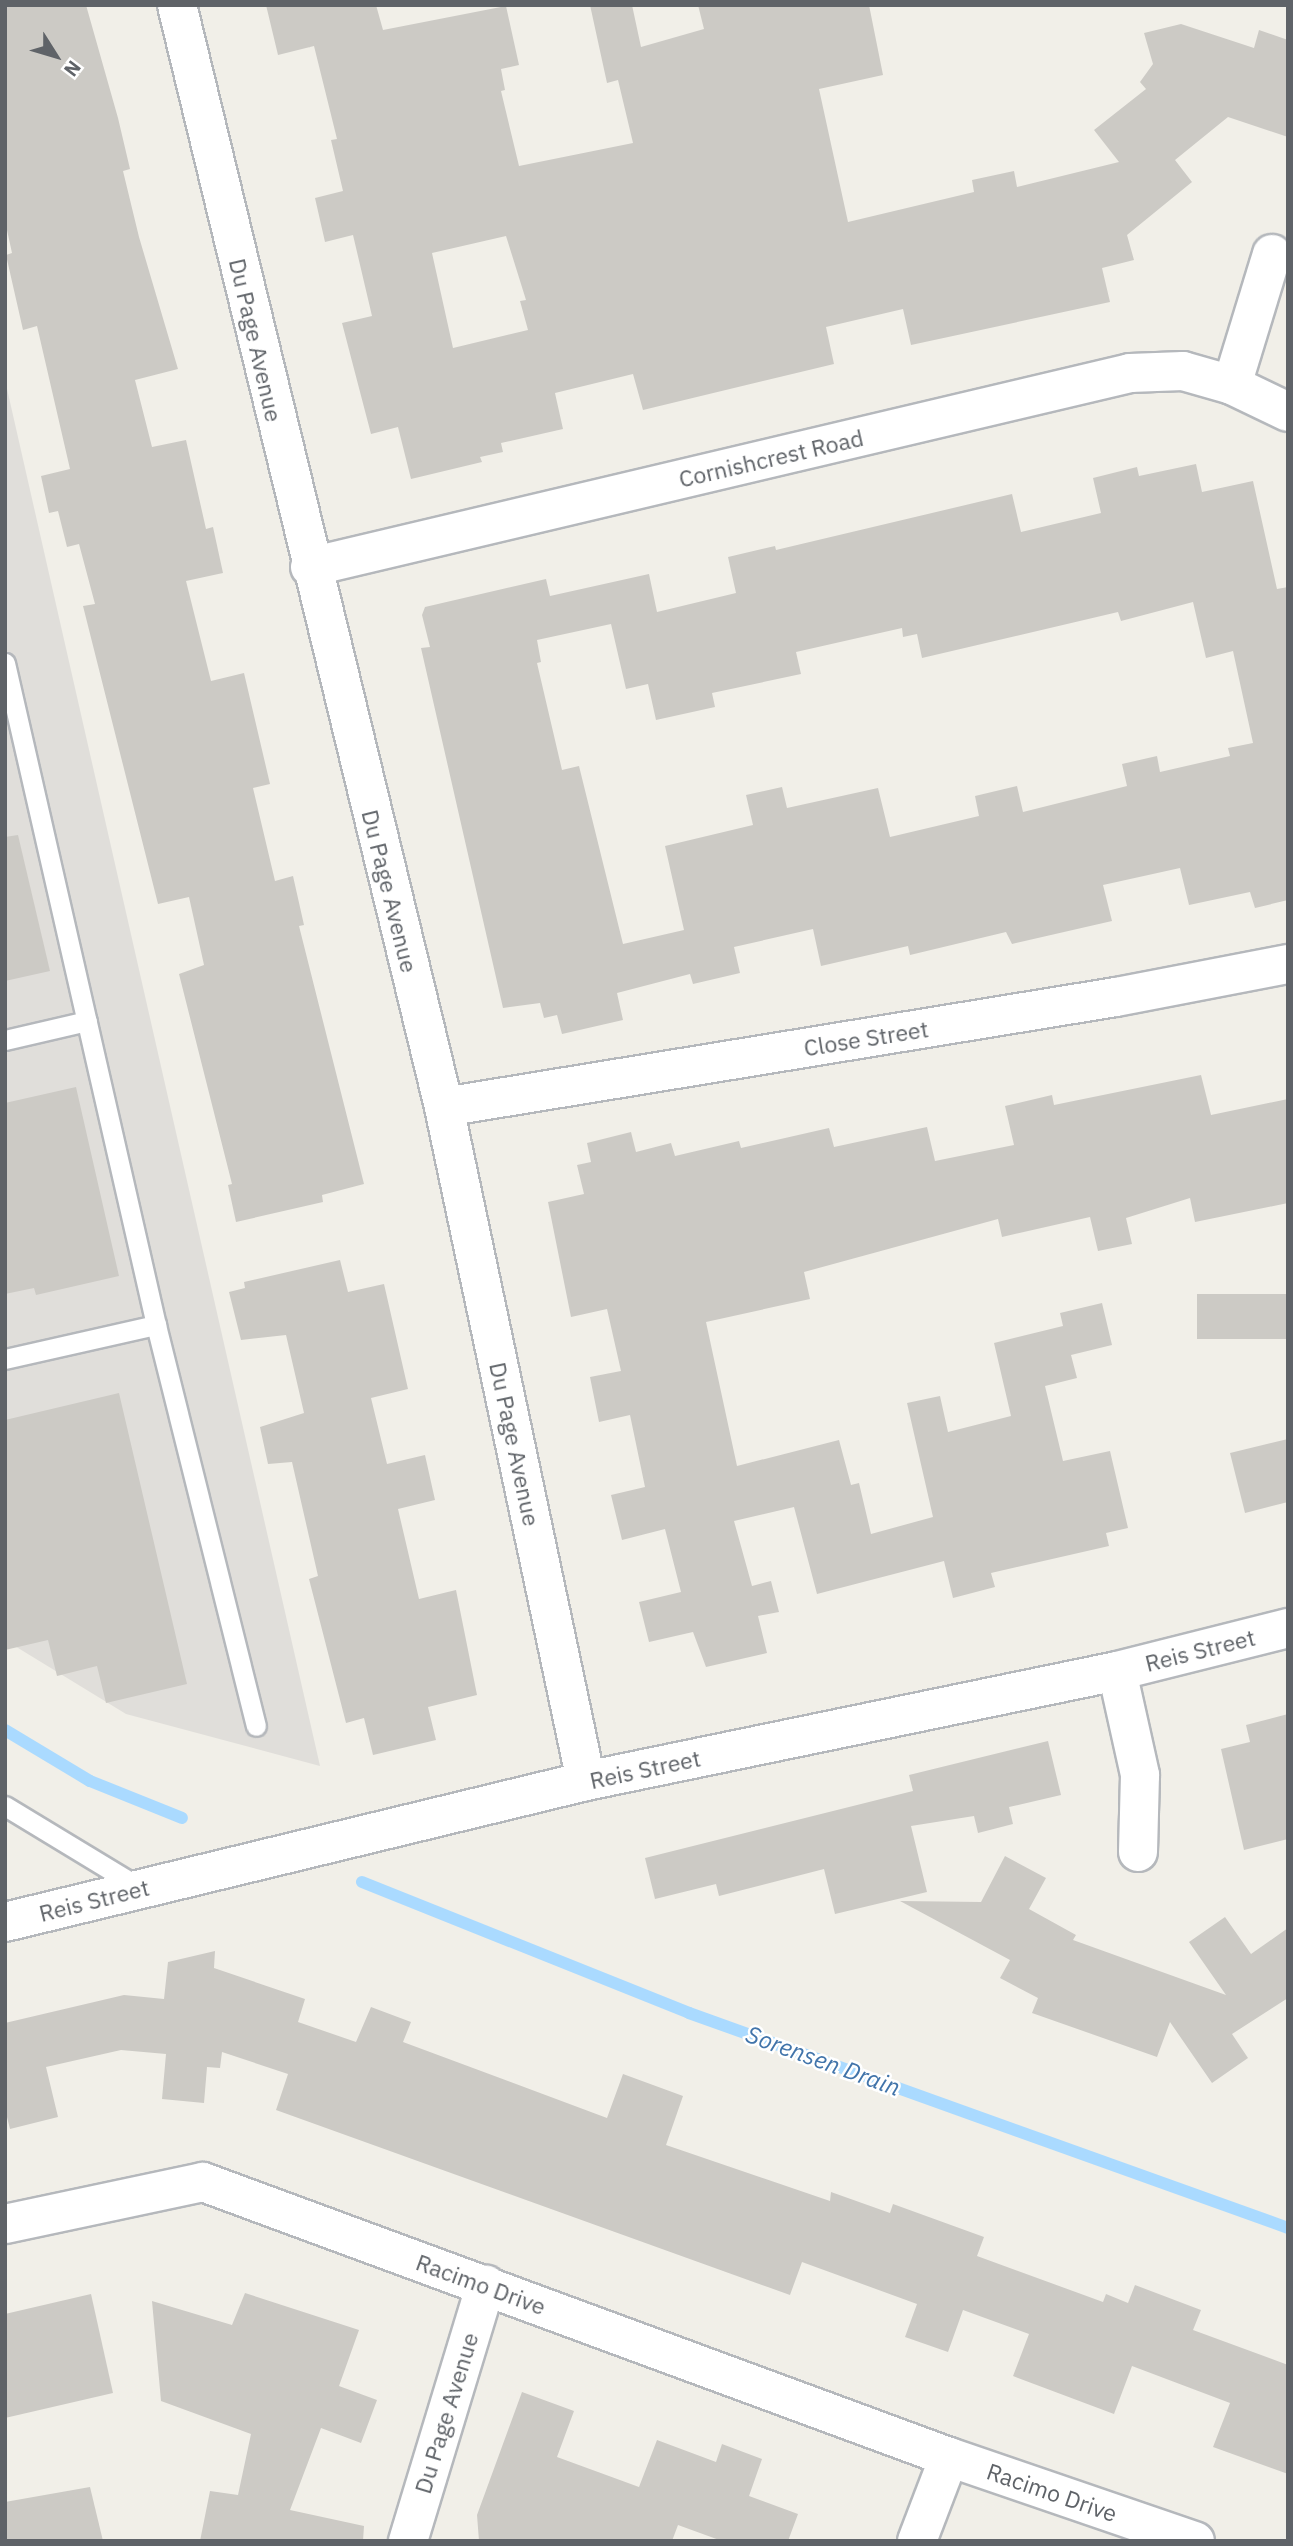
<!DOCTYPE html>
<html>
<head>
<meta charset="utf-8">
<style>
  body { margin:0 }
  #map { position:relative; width:1293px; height:2546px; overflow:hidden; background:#f1efe8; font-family:"IBM Plex Sans",sans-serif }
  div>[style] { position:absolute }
  .industrial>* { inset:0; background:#e0deda }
  .stream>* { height:12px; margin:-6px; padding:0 6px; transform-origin:6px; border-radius:6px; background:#aadaff }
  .building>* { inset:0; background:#cccac5; transform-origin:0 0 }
  .roads { filter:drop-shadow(2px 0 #b5b8bc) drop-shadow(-2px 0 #b5b8bc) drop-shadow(0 2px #b5b8bc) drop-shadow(0 -2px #b5b8bc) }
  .service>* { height:19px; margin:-9.5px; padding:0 9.5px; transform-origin:9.5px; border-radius:9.5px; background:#fff }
  .minor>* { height:38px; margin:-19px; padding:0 19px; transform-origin:19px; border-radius:19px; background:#fff }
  span { translate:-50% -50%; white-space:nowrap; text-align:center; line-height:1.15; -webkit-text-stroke:5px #fff; paint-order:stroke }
  .street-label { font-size:23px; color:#5f6368 }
  .water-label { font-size:24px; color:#4174aa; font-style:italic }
  .frame { position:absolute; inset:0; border:7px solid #5f6368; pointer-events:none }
  .north { position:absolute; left:21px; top:21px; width:70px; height:70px; -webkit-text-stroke:5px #fff; paint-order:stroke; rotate:127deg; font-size:19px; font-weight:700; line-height:28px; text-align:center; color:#5f6368 }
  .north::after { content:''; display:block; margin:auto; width:24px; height:32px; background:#5f6368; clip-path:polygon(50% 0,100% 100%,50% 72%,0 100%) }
</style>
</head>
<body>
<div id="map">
  <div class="industrial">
    <i style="clip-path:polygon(5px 380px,320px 1766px,126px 1714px,5px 1640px)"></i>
  </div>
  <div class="stream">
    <i style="left:5px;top:1730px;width:99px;rotate:31deg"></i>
    <i style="left:90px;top:1781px;width:99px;rotate:21.9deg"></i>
    <i style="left:362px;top:1882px;width:352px;rotate:21.8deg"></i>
    <i style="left:689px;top:2013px;width:636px;rotate:19.74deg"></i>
  </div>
  <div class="building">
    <i style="clip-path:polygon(5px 5px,86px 5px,118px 118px,130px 169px,123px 171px,139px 237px,178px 369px,135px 380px,152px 447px,186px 440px,206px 529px,213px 527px,223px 573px,186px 581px,211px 681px,244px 673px,270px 784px,253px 788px,275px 881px,293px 876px,304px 925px,299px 926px,364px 1184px,322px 1195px,323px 1202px,236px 1222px,228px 1185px,232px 1184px,179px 974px,204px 965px,189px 897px,158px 904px,83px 606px,95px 604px,79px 544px,67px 547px,58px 511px,49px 513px,41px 476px,70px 469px,37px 326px,23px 330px,6px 255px,12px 253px,5px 221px)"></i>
    <i style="clip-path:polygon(evenodd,266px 5px,376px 5px,383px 30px,506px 6px,519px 65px,501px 69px,505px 90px,501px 91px,519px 166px,633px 143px,618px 80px,607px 83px,590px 5px,632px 5px,641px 47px,704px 29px,698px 5px,869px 5px,883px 75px,819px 89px,848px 222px,974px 192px,972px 180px,1014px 171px,1017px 187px,1119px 162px,1094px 130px,1146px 89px,1140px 82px,1153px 64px,1144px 33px,1181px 24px,1254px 48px,1259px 30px,1288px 40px,1288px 137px,1228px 117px,1175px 160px,1192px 182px,1127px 235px,1134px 260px,1102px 268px,1110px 302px,911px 345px,903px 309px,826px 327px,834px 364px,643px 410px,633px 374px,555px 393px,563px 429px,501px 443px,503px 452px,480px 457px,482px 462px,411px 479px,398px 427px,371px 434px,342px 323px,372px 316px,353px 235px,325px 242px,315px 198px,343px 191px,331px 140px,337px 139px,314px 46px,278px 55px,266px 5px,506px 236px,526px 300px,520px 301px,528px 330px,453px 348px,432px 253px,506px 236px)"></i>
    <i style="clip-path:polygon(evenodd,1196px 464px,1202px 492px,1253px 481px,1277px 589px,1288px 587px,1288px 900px,1255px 908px,1250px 892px,1189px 905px,1180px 868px,1103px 885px,1112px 921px,1012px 944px,1006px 932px,910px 955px,908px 946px,821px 966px,813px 929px,734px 947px,740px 973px,693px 984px,690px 974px,617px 993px,623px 1020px,562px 1034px,557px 1015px,544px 1018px,540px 1003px,503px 1008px,421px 648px,430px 647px,422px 615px,425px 607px,546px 579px,550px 596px,649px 574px,657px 612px,736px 593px,728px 557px,775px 546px,776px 550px,1012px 494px,1021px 532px,1101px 513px,1093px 478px,1137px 467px,1139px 476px,1196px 464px,1193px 602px,1206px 658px,1233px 651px,1253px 743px,1228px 748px,1230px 756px,1160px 772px,1157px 756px,1122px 764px,1127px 786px,1023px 812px,1017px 786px,975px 796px,979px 816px,890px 837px,878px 788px,787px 808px,782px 787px,746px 795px,753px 825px,665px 846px,684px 930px,623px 944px,579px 766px,562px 770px,537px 663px,541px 662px,537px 640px,611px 624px,626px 689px,648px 684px,656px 720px,715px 707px,712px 693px,801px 674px,796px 652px,902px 628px,903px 637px,917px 634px,922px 658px,1118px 612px,1121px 621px,1193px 602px)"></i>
    <i style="clip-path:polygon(18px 835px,50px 971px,5px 981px,5px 837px)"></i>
    <i style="clip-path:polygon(1201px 1075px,1211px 1115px,1288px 1099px,1288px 1203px,1195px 1222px,1190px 1198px,1126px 1218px,1132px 1244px,1098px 1251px,1090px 1217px,1002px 1237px,998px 1219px,804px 1272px,810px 1299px,706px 1322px,737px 1466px,839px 1440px,851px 1485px,859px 1483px,871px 1534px,933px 1517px,907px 1403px,940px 1396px,948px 1432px,1011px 1416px,994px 1343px,1063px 1326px,1060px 1313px,1102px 1303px,1112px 1345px,1071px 1355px,1077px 1378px,1045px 1386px,1063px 1461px,1110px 1451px,1128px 1528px,1106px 1533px,1109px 1546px,991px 1573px,995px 1587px,953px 1598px,944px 1561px,817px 1594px,794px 1507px,734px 1521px,752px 1586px,771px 1581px,779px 1612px,758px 1616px,767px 1653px,706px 1667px,693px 1632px,649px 1642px,639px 1602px,681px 1592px,665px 1529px,622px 1540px,611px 1495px,645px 1487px,630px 1415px,599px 1422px,590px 1377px,621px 1371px,607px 1309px,571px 1317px,548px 1202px,584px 1194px,577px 1165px,591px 1162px,587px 1143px,631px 1132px,636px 1152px,671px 1143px,675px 1156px,739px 1141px,741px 1148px,829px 1128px,834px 1147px,927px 1127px,935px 1161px,1014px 1145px,1005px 1106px,1052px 1095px,1054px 1105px)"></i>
    <i style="clip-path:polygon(76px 1087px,119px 1276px,36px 1295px,34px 1288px,5px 1294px,5px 1103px)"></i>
    <i style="clip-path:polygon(340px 1260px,348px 1292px,384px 1284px,408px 1389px,371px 1398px,387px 1464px,425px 1455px,435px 1500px,398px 1509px,419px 1599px,456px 1590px,477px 1695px,428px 1707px,436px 1740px,373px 1755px,364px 1718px,346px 1723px,309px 1579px,318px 1576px,292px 1462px,268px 1464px,260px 1427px,304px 1413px,286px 1335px,241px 1340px,229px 1292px,245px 1288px,244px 1282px)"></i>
    <i style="left:1288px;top:1294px;width:45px;height:91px;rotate:90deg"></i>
    <i style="clip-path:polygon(119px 1393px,187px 1684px,106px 1703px,97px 1666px,57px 1676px,48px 1640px,5px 1650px,5px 1420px)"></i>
    <i style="clip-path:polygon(1288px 1439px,1288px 1502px,1245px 1513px,1230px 1453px)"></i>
    <i style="clip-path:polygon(1288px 1714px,1288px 1839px,1244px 1850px,1221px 1749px,1250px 1742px,1246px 1725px)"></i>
    <i style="clip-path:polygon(1048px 1741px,1061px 1795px,1009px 1807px,1013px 1824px,978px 1833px,974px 1816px,911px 1826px,927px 1892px,835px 1914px,824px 1869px,719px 1896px,716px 1884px,655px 1899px,645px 1858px,913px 1791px,909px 1775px)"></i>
    <i style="clip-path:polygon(1005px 1856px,1046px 1878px,1029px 1909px,1076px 1935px,1073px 1940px,1226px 1995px,1189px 1942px,1225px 1917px,1251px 1954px,1288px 1928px,1288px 1998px,1232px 2034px,1248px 2058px,1212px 2083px,1170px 2022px,1157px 2057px,1032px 2013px,1038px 1998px,1000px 1978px,1010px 1960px,900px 1901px,981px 1902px)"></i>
    <i style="clip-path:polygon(215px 1951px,214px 1968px,305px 1999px,298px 2022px,356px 2042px,371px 2007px,411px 2022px,403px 2042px,607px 2118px,623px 2074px,683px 2096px,666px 2145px,830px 2201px,831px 2192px,890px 2213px,893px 2204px,984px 2237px,977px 2256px,1103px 2302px,1106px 2294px,1128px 2303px,1135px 2285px,1201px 2310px,1193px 2330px,1288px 2365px,1288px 2474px,1213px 2447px,1230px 2403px,1132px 2366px,1114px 2414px,1013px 2376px,1029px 2334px,963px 2310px,948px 2352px,905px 2337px,917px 2304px,802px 2262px,790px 2295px,276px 2110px,288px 2074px,222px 2052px,220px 2068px,207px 2067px,204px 2103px,162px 2099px,166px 2054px,121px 2050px,46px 2067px,58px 2117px,10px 2129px,5px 2109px,5px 2023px,124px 1995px,164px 1999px,168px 1962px)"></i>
    <i style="clip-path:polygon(245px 2293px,359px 2330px,339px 2386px,377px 2400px,361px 2443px,321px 2428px,290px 2510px,364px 2526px,363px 2541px,200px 2541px,210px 2491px,238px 2495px,251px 2434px,161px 2401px,152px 2301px,232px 2325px)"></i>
    <i style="clip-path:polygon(91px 2294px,113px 2393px,5px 2418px,5px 2314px)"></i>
    <i style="clip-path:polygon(522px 2392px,574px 2411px,557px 2457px,639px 2487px,657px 2440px,716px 2462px,722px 2444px,762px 2459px,749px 2496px,798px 2514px,788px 2541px,722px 2541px,678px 2525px,672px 2541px,479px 2541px,477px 2515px)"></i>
    <i style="clip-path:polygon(90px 2487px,103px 2541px,5px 2541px,5px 2502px)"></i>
  </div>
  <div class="roads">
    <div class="service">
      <i style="left:5px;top:663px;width:679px;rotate:77.15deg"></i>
      <i style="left:156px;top:1325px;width:413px;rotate:76deg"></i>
      <i style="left:5px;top:1040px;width:84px;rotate:-13deg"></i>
      <i style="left:5px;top:1359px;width:155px;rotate:-12.7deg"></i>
      <i style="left:5px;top:1806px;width:157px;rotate:31.2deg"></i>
    </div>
    <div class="minor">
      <i style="left:177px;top:5px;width:1134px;rotate:76.38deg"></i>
      <i style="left:444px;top:1107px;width:689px;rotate:78.1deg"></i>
      <i style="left:1232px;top:385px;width:62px;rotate:25.7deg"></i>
      <i style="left:310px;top:567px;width:843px;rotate:-13.31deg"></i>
      <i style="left:1130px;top:373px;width:53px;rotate:-2.2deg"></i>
      <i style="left:1183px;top:371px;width:51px;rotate:15.9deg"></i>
      <i style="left:1232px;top:385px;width:137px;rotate:-73deg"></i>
      <i style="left:444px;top:1107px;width:681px;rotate:-9.3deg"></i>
      <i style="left:1116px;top:997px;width:175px;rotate:-10.9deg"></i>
      <i style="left:1117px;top:1671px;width:107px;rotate:77.5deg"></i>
      <i style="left:1140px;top:1775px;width:77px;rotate:91.5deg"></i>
      <i style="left:5px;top:1922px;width:598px;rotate:-13.64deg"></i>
      <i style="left:586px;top:1781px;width:542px;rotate:-11.7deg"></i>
      <i style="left:1117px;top:1671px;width:176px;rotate:-14.1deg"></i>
      <i style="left:5px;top:2224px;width:202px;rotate:-12deg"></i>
      <i style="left:203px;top:2182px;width:795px;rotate:20.24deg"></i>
      <i style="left:949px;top:2457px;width:260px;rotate:18.9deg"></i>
      <i style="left:408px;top:2541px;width:268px;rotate:-73.1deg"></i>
      <i style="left:917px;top:2541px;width:90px;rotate:-69.1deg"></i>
    </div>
  </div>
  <div class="street-label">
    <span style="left:256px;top:340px;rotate:77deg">Du Page Avenue</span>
    <span style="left:771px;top:458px;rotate:-13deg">Cornishcrest Road</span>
    <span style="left:390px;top:891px;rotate:76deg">Du Page Avenue</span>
    <span style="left:866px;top:1038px;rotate:-9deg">Close Street</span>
    <span style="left:515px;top:1444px;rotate:78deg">Du Page Avenue</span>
    <span style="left:1200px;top:1650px;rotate:-14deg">Reis Street</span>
    <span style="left:645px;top:1769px;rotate:-12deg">Reis Street</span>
    <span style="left:94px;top:1900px;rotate:-14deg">Reis Street</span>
    <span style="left:481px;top:2284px;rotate:20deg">Racimo Drive</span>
    <span style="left:446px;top:2413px;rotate:-73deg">Du Page Avenue</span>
    <span style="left:1052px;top:2492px;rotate:19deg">Racimo Drive</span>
  </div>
  <div class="water-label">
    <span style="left:823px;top:2061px;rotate:20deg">Sorensen Drain</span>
  </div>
  <div class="frame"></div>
  <div class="north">N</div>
</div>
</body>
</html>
